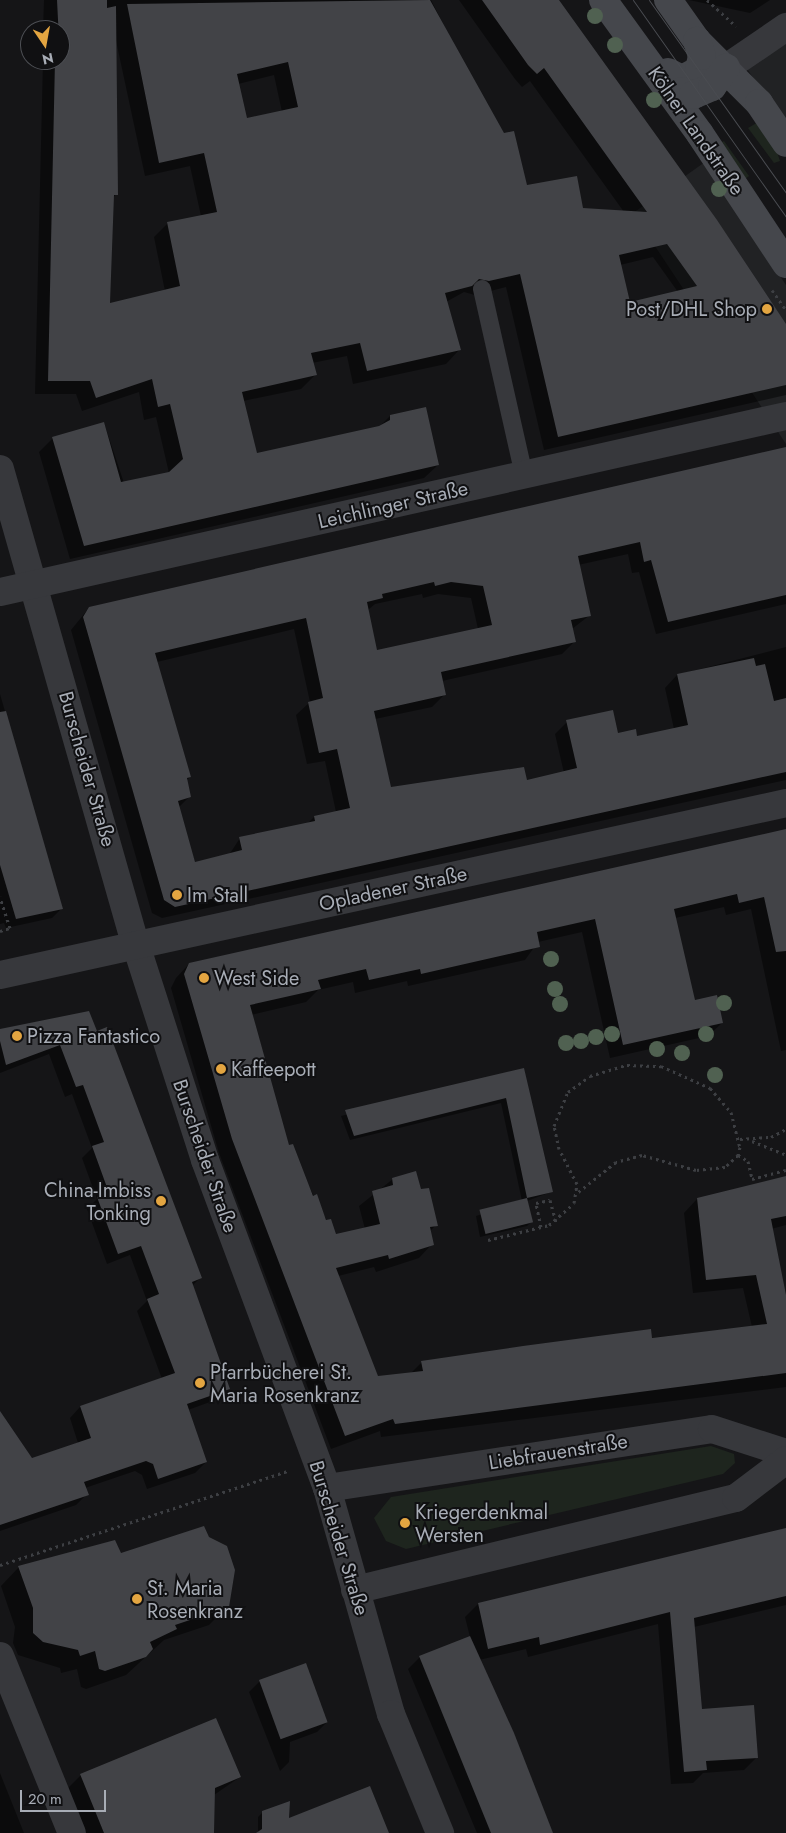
<!DOCTYPE html>
<html>
<head>
<meta charset="utf-8">
<style>
  body { margin:0 }
  #map { position:relative; width:786px; height:1833px; overflow:hidden; background:#151517; font-family:Jost,sans-serif }
  div>[style] { position:absolute }
  .built>* { inset:0; background:#212224 }
  .green>* { inset:0; background:#1e251e }
  .shadow>* { inset:0; background:#0007 }
  .building>* { inset:0; background:#424347; transform-origin:0 0 }
  .path>* { height:3px; margin-top:-1.5px; transform-origin:0; background:repeating-linear-gradient(90deg,#3d3f43 0 2.5px,transparent 0 6.5px) }
  .service>* { height:18px; margin:-9px; padding:0 9px; transform-origin:9px; border-radius:9px; background:#37383c }
  .minor>* { height:28px; margin:-14px; padding:0 14px; transform-origin:14px; border-radius:14px; background:#37383c }
  .secondary>* { height:28px; margin:-14px; padding:0 14px; transform-origin:14px; border-radius:14px; background:#45474c }
  .tram>* { height:1px; margin:-0.5px; padding:0 0.5px; transform-origin:0.5px; border-radius:0.5px; background:#4a4c51 }
  .trees>* { width:16px; height:16px; margin:-8px; border-radius:50%; background:#506151 }
  .dots>* { width:14px; height:14px; translate:-50% -50%; box-sizing:border-box; border:2px solid #101012; border-radius:50% }
  span { translate:-50% -50%; white-space:nowrap; text-align:center; line-height:1.15; -webkit-text-stroke:4px #101012; paint-order:stroke }
  .street-label { font-size:20px; color:#a8adb6 }
  .poi-label { font-size:20px; color:#a8adb6 }
  .right { translate:-100% -50%; text-align:right }
  .left { translate:0 -50%; text-align:left }
  .north { position:absolute; left:20px; top:20px; width:50px; height:50px; box-sizing:border-box; background:#101012; border:1px solid #4d4f54; border-radius:50%; rotate:168deg; font-size:14px; font-weight:700; line-height:20px; text-align:center; color:#a8adb6 }
  .north::after { content:''; display:block; margin:auto; width:18px; height:22px; background:#e3a541; clip-path:polygon(50% 0,100% 100%,50% 72%,0 100%) }
  .scale { position:absolute; left:20px; top:1790px; width:86px; height:22px; box-sizing:border-box; border:2px solid #a8adb6; border-top:0; padding-left:6px; font-size:15px; line-height:18px; white-space:nowrap; color:#a8adb6; -webkit-text-stroke:4px #101012; paint-order:stroke }
</style>
</head>
<body>
<div id="map">
  <div class="built">
    <i style="clip-path:polygon(786px 43px,786px 124px,747px 69px)"></i>
    <i style="clip-path:polygon(705px 162px,786px 285px,786px 444px,633px 213px)"></i>
  </div>
  <div class="green">
    <i style="clip-path:polygon(760px 121px,773px 140px,780px 161px,774px 163px,748px 128px)"></i>
    <i style="clip-path:polygon(724px 141px,749px 176px,745px 179px,714px 146px)"></i>
    <i style="clip-path:polygon(711px 1446px,734px 1454px,735px 1463px,723px 1474px,406px 1549px,386px 1541px,374px 1518px,391px 1497px)"></i>
  </div>
  <div class="shadow">
    <i style="clip-path:polygon(evenodd,44px 0,431px 0,526px 186px,582px 210px,624px 212px,530px 81px,522px 87px,515px 79px,459px 0,558px 0,786px 326px,786px 395px,544px 450px,506px 287px,475px 295px,464px 292px,446px 302px,459px 350px,446px 364px,353px 384px,347px 356px,312px 363px,315px 375px,301px 389px,243px 401px,256px 454px,379px 427px,390px 416px,438px 465px,424px 478px,70px 559px,39px 452px,53px 438px,104px 423px,124px 483px,169px 473px,156px 417px,144px 420px,139px 392px,82px 411px,76px 394px,35px 394px,43px 60px,60px 60px,60px 30px,43px 30px,44px 0,115px 36px,145px 176px,190px 166px,201px 216px,168px 223px,154px 237px,165px 291px,109px 304px,113px 198px,116px 194px,115px 36px,44px 0,274px 75px,282px 112px,246px 120px,238px 84px,274px 75px,44px 0,653px 257px,678px 292px,629px 303px,620px 265px,653px 257px)"></i>
    <i style="clip-path:polygon(689px 0,770px 0,750px 13px)"></i>
    <i style="clip-path:polygon(evenodd,786px 448px,786px 604px,656px 634px,639px 572px,632px 573px,628px 554px,578px 565px,590px 615px,572px 629px,575px 641px,562px 654px,442px 681px,445px 694px,432px 707px,375px 719px,390px 788px,526px 781px,564px 773px,555px 734px,567px 722px,636px 737px,674px 729px,665px 688px,677px 675px,786px 647px,786px 780px,162px 918px,152px 913px,71px 630px,89px 608px,786px 448px,422px 594px,423px 598px,438px 594px,471px 598px,478px 629px,376px 651px,368px 610px,375px 604px,422px 594px,786px 448px,294px 629px,310px 702px,296px 715px,307px 764px,325px 761px,336px 812px,314px 817px,307px 824px,240px 838px,229px 855px,195px 863px,178px 808px,190px 796px,186px 781px,190px 777px,157px 662px,294px 629px)"></i>
    <i style="clip-path:polygon(0 694px,62px 908px,52px 918px,6px 928px,4px 923px,0 924px)"></i>
    <i style="clip-path:polygon(786px 830px,786px 1050px,781px 1051px,751px 909px,726px 915px,724px 907px,675px 918px,694px 1002px,722px 1023px,708px 1036px,610px 1058px,582px 932px,538px 942px,525px 960px,408px 986px,407px 981px,355px 993px,353px 982px,318px 990px,306px 1002px,251px 1015px,288px 1147px,335px 1236px,365px 1229px,359px 1206px,393px 1179px,420px 1191px,436px 1225px,429px 1232px,432px 1244px,419px 1258px,376px 1272px,374px 1267px,338px 1276px,377px 1378px,410px 1374px,422px 1362px,752px 1327px,743px 1288px,693px 1293px,684px 1213px,697px 1199px,786px 1177px,786px 1225px,771px 1229px,786px 1301px,786px 1387px,381px 1437px,380px 1431px,331px 1449px,219px 1153px,171px 988px,176px 978px,189px 964px)"></i>
    <i style="clip-path:polygon(88px 1012px,200px 1278px,192px 1286px,229px 1389px,218px 1399px,188px 1410px,206px 1462px,195px 1473px,147px 1489px,142px 1475px,135px 1471px,85px 1488px,87px 1494px,76px 1505px,0 1531px,0 1413px,32px 1459px,78px 1443px,70px 1418px,80px 1407px,162px 1379px,137px 1311px,147px 1301px,130px 1255px,107px 1264px,87px 1209px,97px 1199px,82px 1158px,92px 1148px,72px 1094px,65px 1097px,49px 1054px,0 1073px,0 1033px)"></i>
    <i style="clip-path:polygon(524px 1070px,551px 1192px,527px 1201px,532px 1221px,527px 1226px,480px 1237px,476px 1216px,522px 1201px,501px 1103px,350px 1140px,341px 1116px)"></i>
    <i style="clip-path:polygon(786px 1529px,786px 1605px,694px 1627px,701px 1710px,757px 1757px,744px 1770px,703px 1773px,693px 1783px,671px 1784px,658px 1624px,528px 1657px,526px 1649px,479px 1660px,552px 1833px,477px 1833px,408px 1669px,420px 1657px,470px 1637px,465px 1617px,478px 1604px)"></i>
    <i style="clip-path:polygon(120px 1555px,228px 1606px,209px 1625px,164px 1640px,126px 1675px,86px 1689px,81px 1687px,77px 1669px,61px 1673px,60px 1668px,18px 1655px,13px 1643px,15px 1627px,1px 1586px,19px 1567px)"></i>
    <i style="clip-path:polygon(259px 1682px,327px 1722px,317px 1732px,290px 1742px,289px 1762px,280px 1771px,249px 1692px)"></i>
    <i style="clip-path:polygon(0 1773px,24px 1833px,0 1833px)"></i>
    <i style="clip-path:polygon(81px 1775px,240px 1777px,214px 1795px,213px 1833px,86px 1833px,68px 1788px)"></i>
    <i style="clip-path:polygon(263px 1812px,288px 1833px,258px 1833px,258px 1817px)"></i>
  </div>
  <div class="building">
    <i style="clip-path:polygon(evenodd,57px 0,107px 0,107px 8px,116px 6px,118px 195px,114px 195px,110px 303px,180px 286px,167px 222px,217px 212px,204px 153px,159px 163px,127px 4px,430px 0,504px 133px,514px 131px,527px 185px,577px 176px,583px 208px,647px 212px,544px 68px,537px 74px,528px 65px,482px 0,559px 0,717px 220px,786px 324px,786px 385px,558px 437px,520px 274px,489px 281px,479px 279px,472px 286px,445px 293px,461px 350px,367px 371px,360px 343px,311px 353px,317px 375px,242px 392px,257px 453px,379px 426px,390px 420px,390px 415px,426px 407px,439px 465px,84px 546px,52px 437px,104px 422px,121px 482px,169px 472px,183px 459px,170px 404px,158px 407px,152px 379px,96px 398px,90px 381px,48px 381px,55px 60px,60px 60px,57px 0,288px 62px,298px 107px,247px 118px,237px 74px,288px 62px,57px 0,667px 244px,697px 286px,630px 302px,619px 255px,667px 244px)"></i>
    <i style="clip-path:polygon(evenodd,786px 447px,786px 595px,668px 622px,651px 560px,644px 562px,640px 542px,578px 556px,591px 616px,571px 620px,576px 642px,441px 672px,446px 695px,374px 711px,391px 787px,524px 767px,527px 780px,577px 768px,566px 720px,613px 710px,618px 733px,636px 729px,637px 736px,688px 725px,677px 674px,754px 658px,756px 666px,765px 664px,774px 701px,786px 698px,786px 772px,175px 907px,164px 900px,83px 617px,89px 607px,786px 447px,434px 582px,435px 586px,451px 582px,483px 586px,492px 625px,377px 650px,367px 602px,383px 598px,382px 594px,434px 582px,786px 447px,306px 618px,323px 698px,308px 702px,319px 753px,337px 749px,350px 808px,314px 816px,315px 821px,239px 837px,242px 850px,195px 862px,178px 801px,191px 797px,187px 778px,191px 777px,155px 653px,306px 618px)"></i>
    <i style="clip-path:polygon(6px 711px,63px 909px,16px 919px,0 865px,0 712px)"></i>
    <i style="clip-path:polygon(786px 829px,786px 951px,776px 952px,764px 897px,739px 903px,737px 894px,674px 909px,695px 1000px,717px 995px,723px 1023px,623px 1045px,595px 919px,537px 932px,540px 947px,421px 974px,420px 969px,369px 980px,366px 969px,318px 980px,321px 989px,250px 1005px,289px 1145px,293px 1144px,313px 1196px,317px 1194px,326px 1220px,331px 1219px,336px 1234px,380px 1224px,372px 1191px,393px 1185px,392px 1178px,416px 1171px,421px 1189px,429px 1188px,438px 1226px,430px 1227px,434px 1245px,389px 1259px,388px 1255px,336px 1268px,378px 1376px,423px 1371px,421px 1361px,523px 1346px,651px 1329px,652px 1338px,767px 1324px,756px 1275px,706px 1280px,697px 1198px,786px 1176px,786px 1216px,771px 1219px,786px 1295px,786px 1373px,395px 1424px,393px 1419px,345px 1436px,232px 1139px,184px 974px,189px 963px)"></i>
    <i style="clip-path:polygon(89px 1011px,97px 1031px,107px 1027px,129px 1085px,202px 1278px,192px 1282px,230px 1389px,187px 1404px,207px 1462px,158px 1479px,153px 1464px,146px 1461px,84px 1482px,89px 1495px,0 1525px,0 1411px,32px 1458px,91px 1438px,80px 1406px,175px 1373px,147px 1299px,159px 1294px,141px 1246px,118px 1254px,97px 1197px,109px 1193px,92px 1146px,104px 1142px,83px 1085px,76px 1087px,60px 1045px,6px 1065px,0 1041px,0 1029px)"></i>
    <i style="clip-path:polygon(524px 1068px,553px 1192px,527px 1198px,506px 1098px,354px 1136px,345px 1110px)"></i>
    <i style="left:527px;top:1198px;width:25px;height:49px;rotate:76deg"></i>
    <i style="clip-path:polygon(204px 1526px,209px 1537px,227px 1546px,235px 1570px,229px 1607px,175px 1625px,177px 1629px,150px 1642px,153px 1649px,146px 1657px,105px 1671px,99px 1669px,95px 1651px,80px 1656px,78px 1650px,43px 1642px,33px 1633px,33px 1608px,18px 1566px,115px 1540px,121px 1553px)"></i>
    <i style="clip-path:polygon(786px 1528px,786px 1596px,694px 1618px,702px 1709px,754px 1705px,758px 1758px,706px 1761px,707px 1770px,684px 1772px,670px 1612px,540px 1645px,539px 1637px,488px 1649px,478px 1603px)"></i>
    <i style="clip-path:polygon(470px 1636px,514px 1733px,553px 1833px,491px 1833px,419px 1656px)"></i>
    <i style="left:306px;top:1663px;width:63px;height:50px;rotate:70deg"></i>
    <i style="clip-path:polygon(216px 1718px,241px 1777px,215px 1788px,214px 1833px,104px 1833px,80px 1774px)"></i>
    <i style="clip-path:polygon(370px 1786px,389px 1833px,256px 1833px,262px 1829px,262px 1811px,290px 1801px,289px 1818px)"></i>
  </div>
  <div class="path">
    <i style="left:707px;top:0;width:39px;rotate:42deg"></i>
    <i style="left:772px;top:290px;width:24px;rotate:55deg"></i>
    <i style="left:0;top:931px;width:10px;rotate:-17deg"></i>
    <i style="left:10px;top:928px;width:33px;rotate:-108deg"></i>
    <i style="left:740px;top:1139px;width:31px;rotate:-4deg"></i>
    <i style="left:771px;top:1137px;width:17px;rotate:-28deg"></i>
    <i style="left:752px;top:1141px;width:37px;rotate:22deg"></i>
    <i style="left:738px;top:1155px;width:12px;rotate:31deg"></i>
    <i style="left:748px;top:1161px;width:18px;rotate:77deg"></i>
    <i style="left:752px;top:1179px;width:35px;rotate:-15deg"></i>
    <i style="left:541px;top:1227px;width:25px;rotate:-102deg"></i>
    <i style="left:536px;top:1203px;width:14px;rotate:-12deg"></i>
    <i style="left:550px;top:1200px;width:23px;rotate:75deg"></i>
    <i style="left:488px;top:1240px;width:63px;rotate:-13.8deg"></i>
    <i style="left:549px;top:1225px;width:33px;rotate:-41deg"></i>
    <i style="left:574px;top:1203px;width:19px;rotate:-81deg"></i>
    <i style="left:577px;top:1184px;width:39px;rotate:-117deg"></i>
    <i style="left:559px;top:1149px;width:24px;rotate:-102deg"></i>
    <i style="left:554px;top:1126px;width:37px;rotate:-68deg"></i>
    <i style="left:568px;top:1092px;width:27px;rotate:-36deg"></i>
    <i style="left:590px;top:1076px;width:39px;rotate:-17deg"></i>
    <i style="left:627px;top:1065px;width:34px;rotate:2deg"></i>
    <i style="left:661px;top:1066px;width:54px;rotate:24.2deg"></i>
    <i style="left:710px;top:1088px;width:32px;rotate:49deg"></i>
    <i style="left:731px;top:1112px;width:36px;rotate:76deg"></i>
    <i style="left:740px;top:1147px;width:8px;rotate:104deg"></i>
    <i style="left:738px;top:1155px;width:18px;rotate:137deg"></i>
    <i style="left:725px;top:1167px;width:29px;rotate:174deg"></i>
    <i style="left:696px;top:1170px;width:56px;rotate:-164.5deg"></i>
    <i style="left:642px;top:1155px;width:27px;rotate:165deg"></i>
    <i style="left:616px;top:1162px;width:50px;rotate:141.5deg"></i>
    <i style="left:0;top:1565px;width:305px;rotate:-18.1deg"></i>
  </div>
  <div class="service">
    <i style="left:482px;top:289px;width:191px;rotate:77.3deg"></i>
  </div>
  <div class="minor">
    <i style="left:726px;top:68px;width:73px;rotate:-34.3deg"></i>
    <i style="left:0;top:469px;width:495px;rotate:74.1deg"></i>
    <i style="left:136px;top:945px;width:226px;rotate:72.2deg"></i>
    <i style="left:205px;top:1160px;width:350px;rotate:69.6deg"></i>
    <i style="left:327px;top:1488px;width:235px;rotate:74.2deg"></i>
    <i style="left:391px;top:1714px;width:129px;rotate:67.6deg"></i>
    <i style="left:0;top:592px;width:805px;rotate:-12.62deg"></i>
    <i style="left:0;top:975px;width:805px;rotate:-12.34deg"></i>
    <i style="left:327px;top:1488px;width:389px;rotate:-8.7deg"></i>
    <i style="left:712px;top:1429px;width:78px;rotate:18deg"></i>
    <i style="left:355px;top:1590px;width:392px;rotate:-13.6deg"></i>
    <i style="left:736px;top:1498px;width:63px;rotate:-37.2deg"></i>
    <i style="left:0;top:1656px;width:191px;rotate:67.9deg"></i>
  </div>
  <div class="secondary">
    <i style="left:603px;top:0;width:165px;rotate:54.1deg"></i>
    <i style="left:700px;top:134px;width:156px;rotate:56.5deg"></i>
    <i style="left:668px;top:0;width:50px;rotate:54.7deg"></i>
    <i style="left:697px;top:41px;width:88px;rotate:45deg"></i>
    <i style="left:759px;top:103px;width:48px;rotate:56deg"></i>
    <i style="left:668px;top:72px;width:16px;rotate:27deg"></i>
    <i style="left:682px;top:79px;width:19px;rotate:-28deg"></i>
    <i style="left:699px;top:70px;width:14px;rotate:-78deg"></i>
    <i style="left:702px;top:56px;width:16px;rotate:-108deg"></i>
    <i style="left:669px;top:73px;width:22px;rotate:54deg"></i>
    <i style="left:682px;top:91px;width:12px;rotate:20deg"></i>
    <i style="left:693px;top:95px;width:21px;rotate:-23deg"></i>
    <i style="left:712px;top:87px;width:24px;rotate:-54deg"></i>
  </div>
  <div class="tram">
    <i style="left:633px;top:0;width:266px;rotate:54.8deg"></i>
    <i style="left:649px;top:0;width:237px;rotate:54.6deg"></i>
  </div>
  <div class="trees">
    <i style="left:595px;top:16px"></i>
    <i style="left:615px;top:45px"></i>
    <i style="left:654px;top:100px"></i>
    <i style="left:719px;top:189px"></i>
    <i style="left:551px;top:959px"></i>
    <i style="left:555px;top:989px"></i>
    <i style="left:724px;top:1003px"></i>
    <i style="left:560px;top:1004px"></i>
    <i style="left:612px;top:1034px"></i>
    <i style="left:706px;top:1034px"></i>
    <i style="left:596px;top:1037px"></i>
    <i style="left:581px;top:1041px"></i>
    <i style="left:566px;top:1043px"></i>
    <i style="left:657px;top:1049px"></i>
    <i style="left:682px;top:1053px"></i>
    <i style="left:715px;top:1075px"></i>
  </div>
  <div class="dots">
    <i style="left:767px;top:309px;background:#e3a541"></i>
    <i style="left:177px;top:895px;background:#e3a541"></i>
    <i style="left:204px;top:978px;background:#e3a541"></i>
    <i style="left:17px;top:1036px;background:#e3a541"></i>
    <i style="left:221px;top:1069px;background:#e3a541"></i>
    <i style="left:161px;top:1201px;background:#e3a541"></i>
    <i style="left:200px;top:1383px;background:#e3a541"></i>
    <i style="left:405px;top:1523px;background:#e3a541"></i>
    <i style="left:137px;top:1599px;background:#e3a541"></i>
  </div>
  <div class="street-label">
    <span style="left:696px;top:131px;rotate:55deg">Kölner Landstraße</span>
    <span style="left:393px;top:505px;rotate:-13deg">Leichlinger Straße</span>
    <span style="left:87px;top:769px;rotate:74deg">Burscheider Straße</span>
    <span style="left:393px;top:889px;rotate:-12deg">Opladener Straße</span>
    <span style="left:205px;top:1156px;rotate:71deg">Burscheider Straße</span>
    <span style="left:558px;top:1452px;rotate:-9deg">Liebfrauenstraße</span>
    <span style="left:339px;top:1538px;rotate:73deg">Burscheider Straße</span>
  </div>
  <div class="poi-label">
    <span class="right" style="left:757px;top:309px">Post/DHL Shop</span>
    <span class="left" style="left:187px;top:895px">Im Stall</span>
    <span class="left" style="left:214px;top:978px">West Side</span>
    <span class="left" style="left:27px;top:1036px">Pizza Fantastico</span>
    <span class="left" style="left:231px;top:1069px">Kaffeepott</span>
    <span class="right" style="left:151px;top:1202px">China-Imbiss<br>Tonking</span>
    <span class="left" style="left:210px;top:1384px">Pfarrbücherei St.<br>Maria Rosenkranz</span>
    <span class="left" style="left:415px;top:1524px">Kriegerdenkmal<br>Wersten</span>
    <span class="left" style="left:147px;top:1600px">St. Maria<br>Rosenkranz</span>
  </div>
  <div class="north">N</div>
  <div class="scale">20 m</div>
</div>
</body>
</html>
